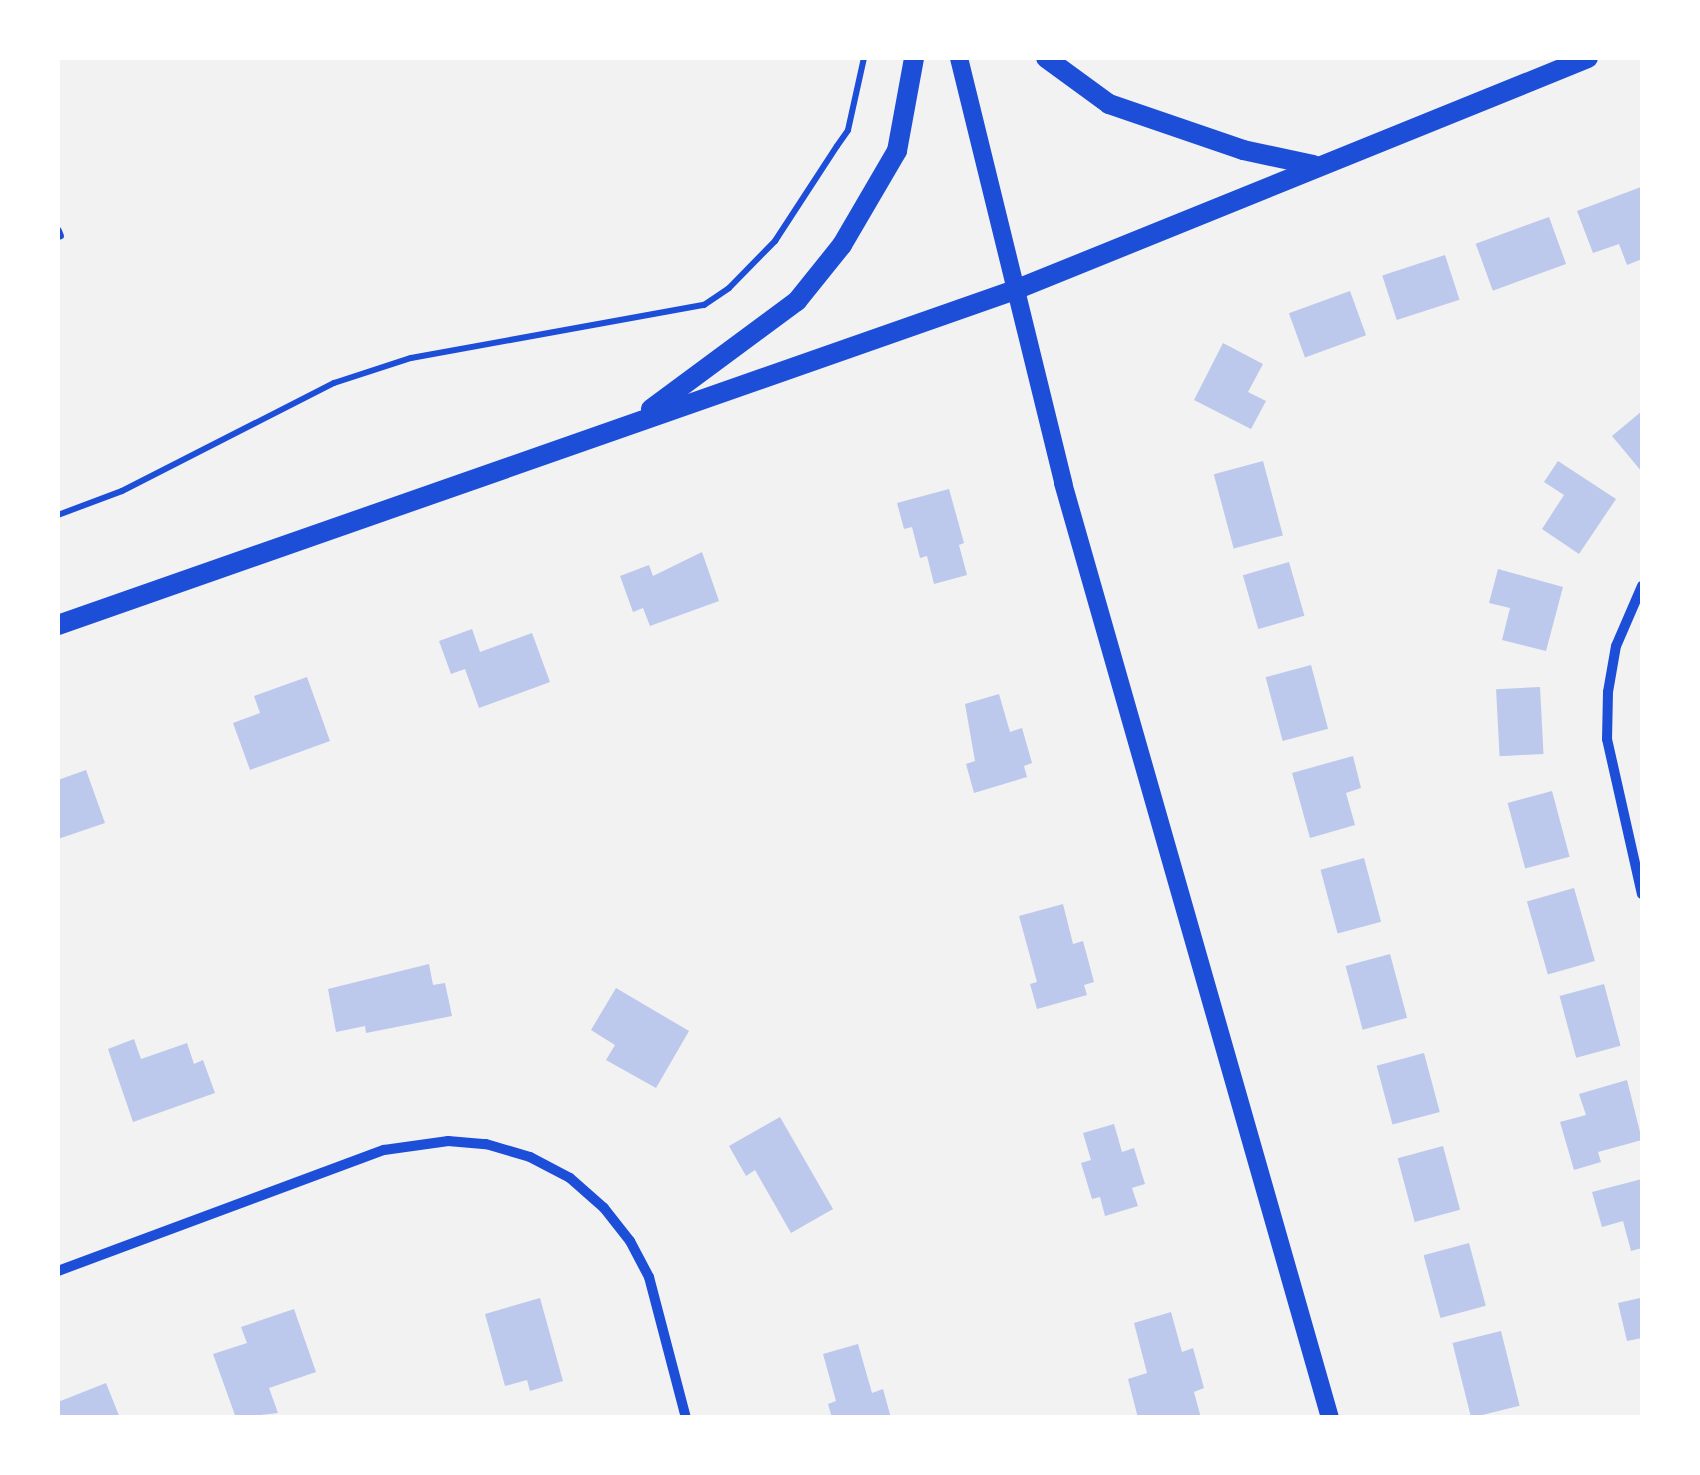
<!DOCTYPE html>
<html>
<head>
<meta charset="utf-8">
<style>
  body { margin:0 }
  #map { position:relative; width:1700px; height:1475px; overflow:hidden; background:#f2f2f2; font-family:Overpass,sans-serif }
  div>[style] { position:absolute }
  .building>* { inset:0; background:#bdc9ec; transform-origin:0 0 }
  .path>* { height:6px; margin:-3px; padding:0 3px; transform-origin:3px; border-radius:3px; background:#1d4ed8 }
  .service>* { height:8px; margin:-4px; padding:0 4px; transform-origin:4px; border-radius:4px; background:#1d4ed8 }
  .minor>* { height:10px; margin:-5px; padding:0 5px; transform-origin:5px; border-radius:5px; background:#1d4ed8 }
  .tertiary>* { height:18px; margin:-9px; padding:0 9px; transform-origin:9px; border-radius:9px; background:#1d4ed8 }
  .secondary>* { height:20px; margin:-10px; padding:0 10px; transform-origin:10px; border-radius:10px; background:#1d4ed8 }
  span { translate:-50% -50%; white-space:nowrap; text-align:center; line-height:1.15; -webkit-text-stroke:10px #fff; paint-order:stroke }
  .frame { position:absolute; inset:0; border:60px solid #fff; pointer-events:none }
</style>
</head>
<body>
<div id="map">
  <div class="building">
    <i style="clip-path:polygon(1641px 187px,1642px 259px,1627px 265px,1619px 244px,1593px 253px,1577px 211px)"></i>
    <i style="left:1549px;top:217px;width:50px;height:78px;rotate:70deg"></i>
    <i style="left:1445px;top:255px;width:47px;height:66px;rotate:72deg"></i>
    <i style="left:1350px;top:291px;width:47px;height:65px;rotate:70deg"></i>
    <i style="clip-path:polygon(1223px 343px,1263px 364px,1248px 392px,1266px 401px,1251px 429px,1194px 400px)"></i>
    <i style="clip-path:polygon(1642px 411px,1642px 472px,1612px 436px)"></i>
    <i style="left:1263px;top:461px;width:77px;height:51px;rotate:75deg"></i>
    <i style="clip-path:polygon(1558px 461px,1616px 499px,1579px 554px,1542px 529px,1564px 495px,1544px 482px)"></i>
    <i style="clip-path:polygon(949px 489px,964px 543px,959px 545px,967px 575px,934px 584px,927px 556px,920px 558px,912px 527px,904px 529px,897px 503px)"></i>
    <i style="clip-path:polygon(702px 552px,719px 601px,650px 626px,643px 608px,633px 612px,620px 576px,649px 565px,653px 576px)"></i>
    <i style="left:1289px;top:562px;width:56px;height:48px;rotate:74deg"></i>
    <i style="clip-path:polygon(1498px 569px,1563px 587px,1546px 651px,1502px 640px,1510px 608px,1489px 603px)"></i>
    <i style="clip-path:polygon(472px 629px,480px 652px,532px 633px,550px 682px,479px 708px,465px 669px,451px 674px,439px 641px)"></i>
    <i style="left:1311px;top:665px;width:66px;height:47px;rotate:75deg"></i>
    <i style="clip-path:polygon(307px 677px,330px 741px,250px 770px,233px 723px,260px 713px,254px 696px)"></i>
    <i style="left:1540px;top:687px;width:67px;height:44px;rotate:87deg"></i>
    <i style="clip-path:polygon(999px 694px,1010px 732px,1022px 728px,1032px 763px,1024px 766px,1027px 777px,974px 793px,966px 764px,975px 761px,965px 704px)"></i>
    <i style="clip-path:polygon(1353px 756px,1361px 788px,1346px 793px,1355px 825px,1310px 838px,1292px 773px)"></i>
    <i style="clip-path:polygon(86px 770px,105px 823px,58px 839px,58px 780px)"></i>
    <i style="left:1552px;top:791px;width:68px;height:46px;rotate:75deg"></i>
    <i style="left:1364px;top:858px;width:66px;height:45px;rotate:75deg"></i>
    <i style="left:1574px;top:888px;width:76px;height:49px;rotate:74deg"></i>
    <i style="clip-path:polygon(1063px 904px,1073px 944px,1083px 941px,1094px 982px,1084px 985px,1087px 995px,1037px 1009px,1030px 984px,1037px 982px,1019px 916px)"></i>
    <i style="left:1390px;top:954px;width:66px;height:46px;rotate:75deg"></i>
    <i style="clip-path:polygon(429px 964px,433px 985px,445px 983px,452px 1016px,366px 1033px,365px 1026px,336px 1032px,328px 989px)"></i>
    <i style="left:1604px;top:984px;width:64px;height:46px;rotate:75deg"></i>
    <i style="clip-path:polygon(616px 988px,689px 1031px,656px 1088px,606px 1060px,615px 1045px,591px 1030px)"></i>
    <i style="clip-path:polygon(134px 1039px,141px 1059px,187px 1043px,194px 1064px,203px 1060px,215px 1093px,133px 1122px,108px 1049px)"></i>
    <i style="left:1424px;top:1053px;width:61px;height:49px;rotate:75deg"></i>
    <i style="clip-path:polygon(1627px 1080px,1642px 1140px,1598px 1152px,1601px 1162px,1574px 1170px,1560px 1122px,1586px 1115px,1579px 1094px)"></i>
    <i style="clip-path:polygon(780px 1117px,833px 1209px,791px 1233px,755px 1170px,746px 1176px,729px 1146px)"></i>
    <i style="clip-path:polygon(1114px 1124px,1122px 1152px,1134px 1148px,1145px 1184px,1132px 1188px,1138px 1206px,1105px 1216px,1100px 1197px,1092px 1199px,1081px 1163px,1091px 1160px,1083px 1133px)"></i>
    <i style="left:1443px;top:1146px;width:66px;height:47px;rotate:75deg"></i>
    <i style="clip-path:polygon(1642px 1179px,1642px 1248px,1631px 1251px,1623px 1221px,1602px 1227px,1592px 1192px)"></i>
    <i style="left:1469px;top:1243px;width:65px;height:47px;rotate:75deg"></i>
    <i style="clip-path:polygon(540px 1298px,563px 1381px,530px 1391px,527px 1380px,505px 1386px,485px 1314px)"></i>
    <i style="clip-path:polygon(1640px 1298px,1642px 1338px,1627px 1341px,1618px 1303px)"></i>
    <i style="clip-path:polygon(294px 1309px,316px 1372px,269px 1388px,278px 1413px,236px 1418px,213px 1354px,247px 1343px,241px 1327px)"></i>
    <i style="clip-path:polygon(1171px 1312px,1182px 1352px,1193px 1348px,1204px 1388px,1194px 1392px,1201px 1418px,1138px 1418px,1128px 1379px,1147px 1373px,1134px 1323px)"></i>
    <i style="left:1501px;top:1331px;width:77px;height:50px;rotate:76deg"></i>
    <i style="clip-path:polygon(858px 1344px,872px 1393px,883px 1389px,891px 1418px,832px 1418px,828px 1404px,836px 1401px,823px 1354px)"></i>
    <i style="clip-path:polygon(106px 1383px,120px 1418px,58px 1418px,58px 1402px)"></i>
  </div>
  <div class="path">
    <i style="left:58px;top:515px;width:68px;rotate:-20.6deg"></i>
    <i style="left:122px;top:491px;width:238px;rotate:-27deg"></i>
    <i style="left:334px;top:383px;width:81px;rotate:-18deg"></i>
    <i style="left:411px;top:358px;width:298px;rotate:-10.3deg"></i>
    <i style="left:704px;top:305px;width:30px;rotate:-34deg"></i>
    <i style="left:729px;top:288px;width:66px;rotate:-45.6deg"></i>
    <i style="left:775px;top:241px;width:113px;rotate:-56.9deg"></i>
    <i style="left:837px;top:146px;width:19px;rotate:-55deg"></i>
    <i style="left:848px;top:130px;width:74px;rotate:-77.5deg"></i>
  </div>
  <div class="service">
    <i style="left:58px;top:231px;width:5px;rotate:68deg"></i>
  </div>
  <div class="minor">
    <i style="left:1642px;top:586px;width:65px;rotate:113.4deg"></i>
    <i style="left:1616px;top:646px;width:47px;rotate:99.9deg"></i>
    <i style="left:1608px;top:692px;width:47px;rotate:91.2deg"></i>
    <i style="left:1607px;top:739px;width:159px;rotate:77.3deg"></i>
    <i style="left:58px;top:1271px;width:348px;rotate:-20.4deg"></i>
    <i style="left:384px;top:1150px;width:65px;rotate:-8deg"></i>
    <i style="left:448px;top:1141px;width:38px;rotate:5deg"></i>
    <i style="left:486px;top:1144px;width:46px;rotate:16.5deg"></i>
    <i style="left:530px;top:1157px;width:45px;rotate:27.7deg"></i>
    <i style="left:570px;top:1178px;width:45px;rotate:41.4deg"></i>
    <i style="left:604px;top:1208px;width:42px;rotate:51.8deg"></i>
    <i style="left:630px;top:1241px;width:41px;rotate:62.2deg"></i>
    <i style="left:649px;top:1277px;width:146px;rotate:75.3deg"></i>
  </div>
  <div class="tertiary">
    <i style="left:959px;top:58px;width:438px;rotate:76.2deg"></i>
    <i style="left:1063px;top:483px;width:972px;rotate:74.06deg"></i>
  </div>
  <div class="secondary">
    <i style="left:1046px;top:58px;width:78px;rotate:36.1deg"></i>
    <i style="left:1109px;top:104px;width:142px;rotate:18.9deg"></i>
    <i style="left:1243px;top:150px;width:72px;rotate:12.1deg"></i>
    <i style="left:651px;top:409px;width:182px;rotate:-36.5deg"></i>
    <i style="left:797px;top:301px;width:72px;rotate:-51.2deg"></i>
    <i style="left:842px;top:245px;width:109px;rotate:-59.7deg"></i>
    <i style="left:897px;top:151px;width:95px;rotate:-79.6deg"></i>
    <i style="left:58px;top:625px;width:1014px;rotate:-19.29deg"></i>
    <i style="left:1015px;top:290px;width:618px;rotate:-22.04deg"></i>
  </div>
  <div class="frame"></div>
</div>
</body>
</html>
